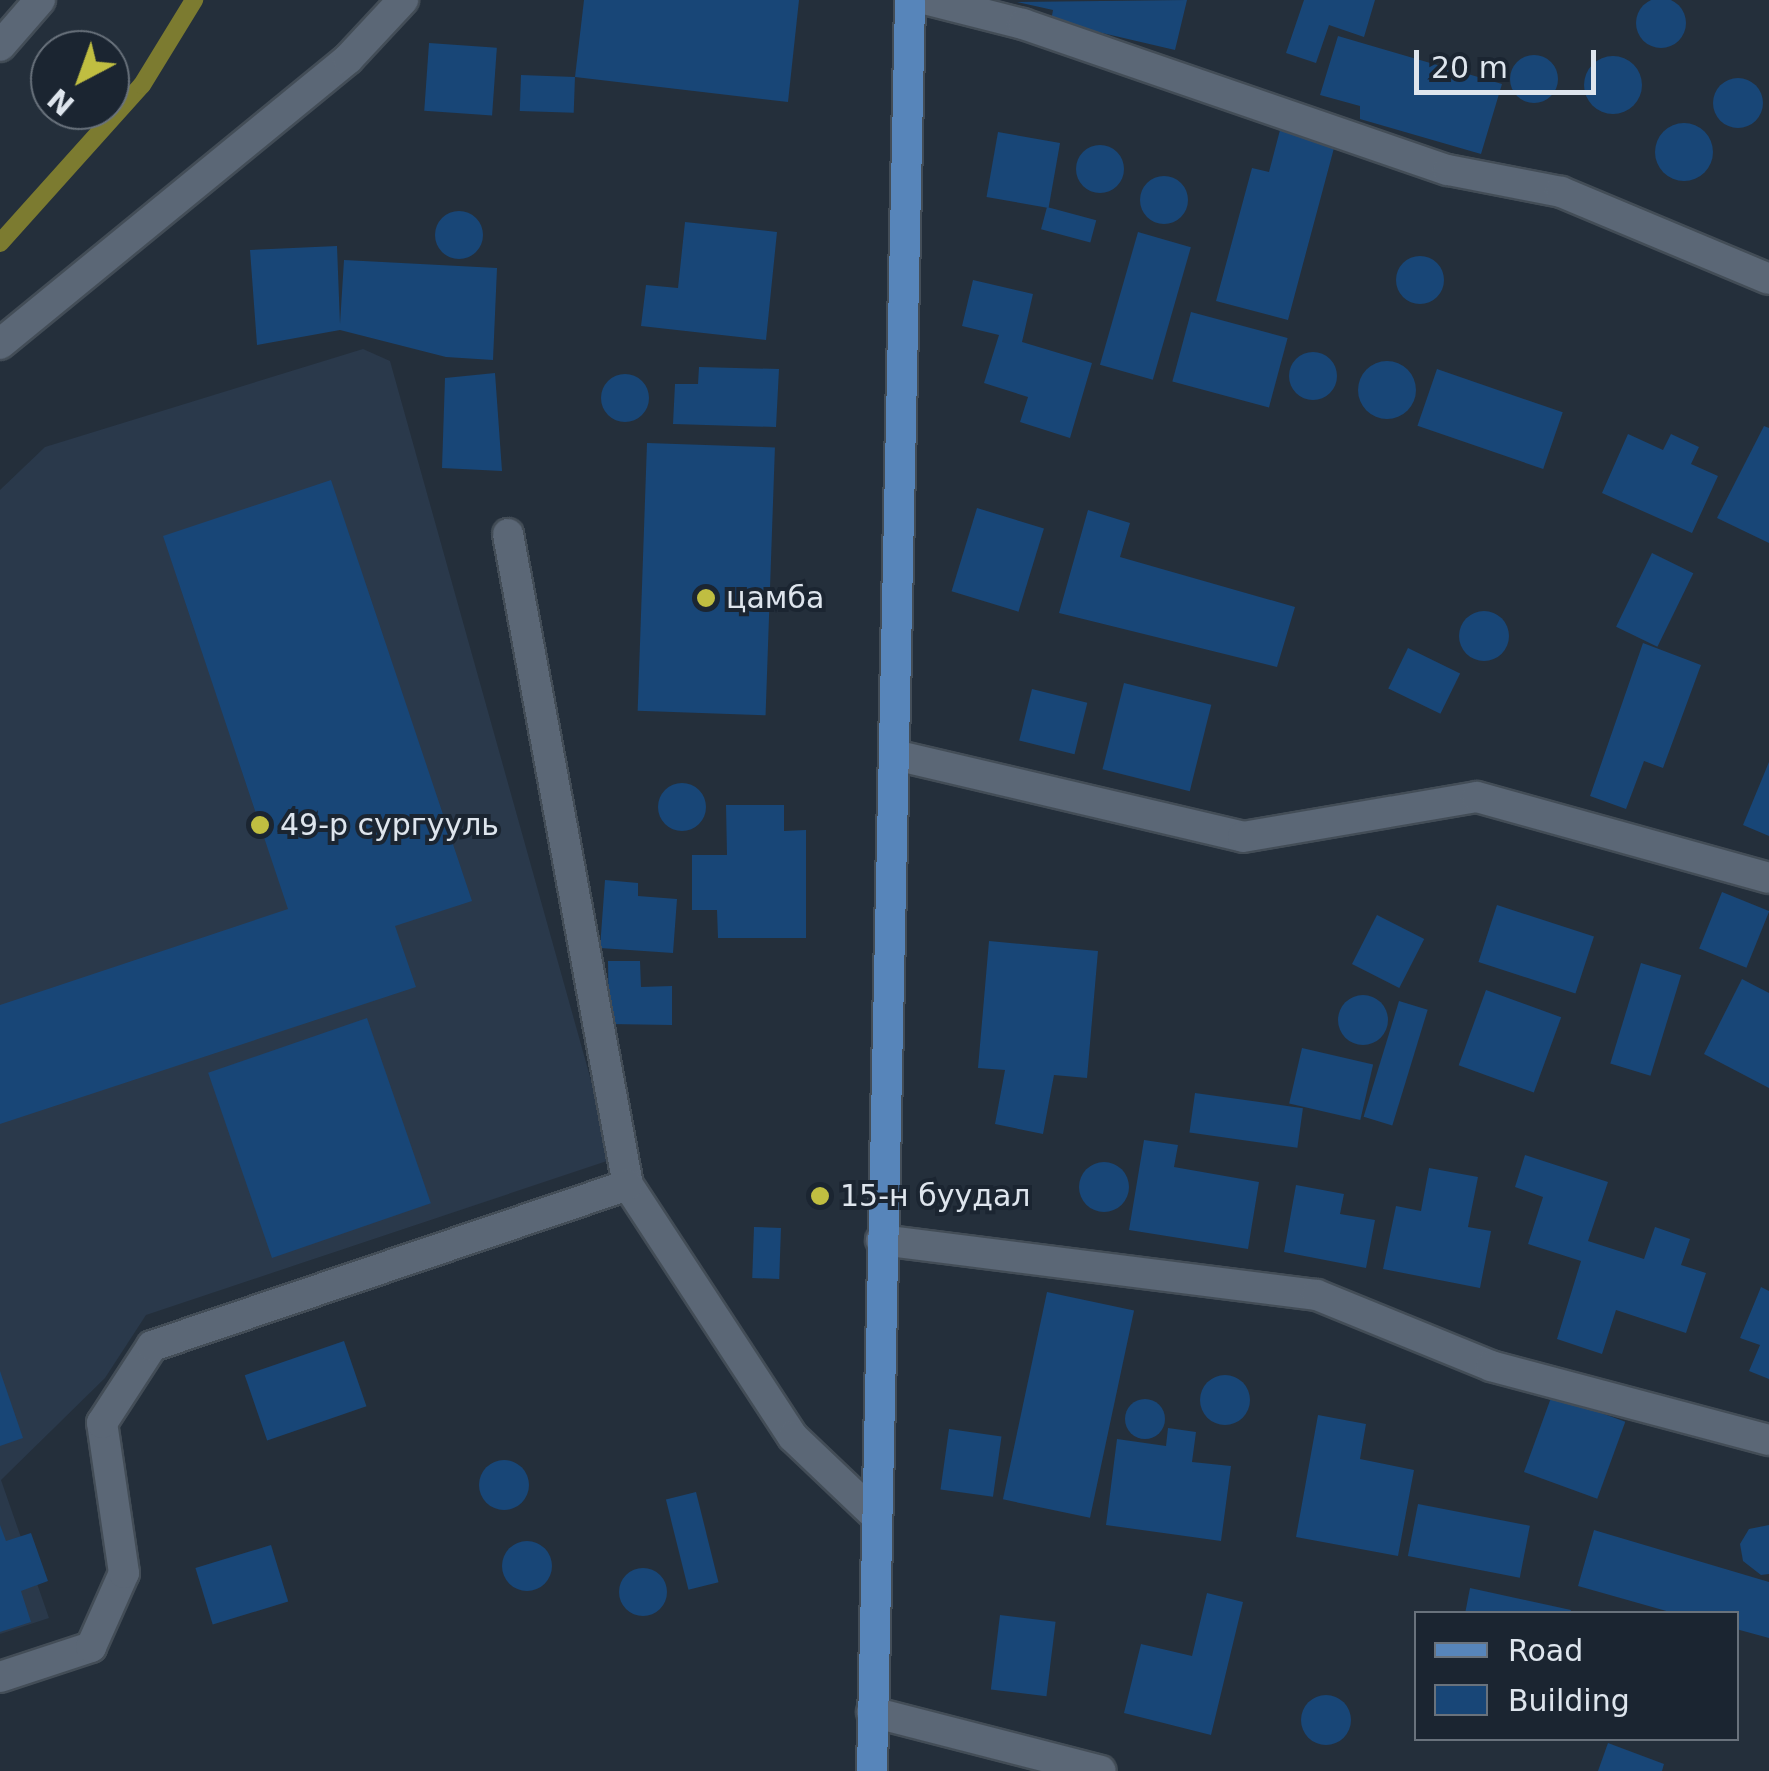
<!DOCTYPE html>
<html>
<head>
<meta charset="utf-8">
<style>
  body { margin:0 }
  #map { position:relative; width:1769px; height:1771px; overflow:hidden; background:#242f3b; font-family:"DejaVu Sans",sans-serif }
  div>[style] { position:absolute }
  .built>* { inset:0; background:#2a394b }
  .stream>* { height:18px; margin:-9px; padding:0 9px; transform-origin:9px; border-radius:9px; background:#7c7b30 }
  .building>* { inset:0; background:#184677; transform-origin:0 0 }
  .round { border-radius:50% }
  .roads { filter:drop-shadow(2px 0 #434d57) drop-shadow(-2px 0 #434d57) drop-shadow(0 2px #434d57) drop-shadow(0 -2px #434d57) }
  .minor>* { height:30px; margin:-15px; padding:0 15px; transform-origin:15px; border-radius:15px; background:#5b6776 }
  .major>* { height:30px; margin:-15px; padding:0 15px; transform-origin:15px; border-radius:15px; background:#5785ba }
  .dots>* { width:28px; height:28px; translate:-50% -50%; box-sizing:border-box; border:5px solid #1b2531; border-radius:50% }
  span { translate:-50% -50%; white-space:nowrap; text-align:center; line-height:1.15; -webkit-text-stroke:8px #1b2531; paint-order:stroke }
  .poi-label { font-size:30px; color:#dee5ed }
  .left { translate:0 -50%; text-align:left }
  .legend { position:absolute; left:1414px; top:1611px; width:325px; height:130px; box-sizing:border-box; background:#1b2531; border:2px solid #69727c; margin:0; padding:12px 18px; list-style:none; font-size:30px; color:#dee5ed }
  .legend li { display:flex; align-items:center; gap:20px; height:50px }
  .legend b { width:50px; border:2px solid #69727c }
  .north { position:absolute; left:30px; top:30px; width:100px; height:100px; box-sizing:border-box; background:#1b2531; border:2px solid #69727c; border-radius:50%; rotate:221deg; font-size:28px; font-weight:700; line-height:40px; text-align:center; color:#dee5ed }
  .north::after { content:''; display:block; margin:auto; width:35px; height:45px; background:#c0be41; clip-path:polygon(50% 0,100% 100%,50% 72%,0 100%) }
  .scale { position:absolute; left:1414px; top:50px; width:182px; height:45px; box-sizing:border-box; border:5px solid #dee5ed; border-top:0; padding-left:12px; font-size:30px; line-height:35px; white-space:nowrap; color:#dee5ed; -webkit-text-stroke:8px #1b2531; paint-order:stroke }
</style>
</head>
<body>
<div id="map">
  <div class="built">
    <i style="clip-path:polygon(363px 349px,390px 361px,613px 1159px,146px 1315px,105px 1378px,1px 1480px,49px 1618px,0 1634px,0 490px,45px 447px)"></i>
  </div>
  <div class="stream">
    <i style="left:0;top:243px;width:212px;rotate:-48.1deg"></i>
    <i style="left:142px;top:85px;width:100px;rotate:-58.5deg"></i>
  </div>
  <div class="building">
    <i class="round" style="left:1636px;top:-2px;width:50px;height:50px"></i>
    <i style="clip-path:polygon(584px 0,799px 0,788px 102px,575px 77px)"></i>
    <i style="clip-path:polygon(1187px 0,1175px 50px,1051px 21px,1053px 10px,1017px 2px)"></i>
    <i style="clip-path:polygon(1304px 0,1375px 0,1364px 37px,1329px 25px,1316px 63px,1286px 53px)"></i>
    <i style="clip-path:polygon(1338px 36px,1502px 84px,1481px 154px,1360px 119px,1360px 106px,1320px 95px)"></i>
    <i style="left:429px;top:43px;width:68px;height:68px;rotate:4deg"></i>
    <i class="round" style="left:1510px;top:55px;width:48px;height:48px"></i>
    <i class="round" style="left:1584px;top:56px;width:58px;height:58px"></i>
    <i style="left:521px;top:75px;width:54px;height:36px;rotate:2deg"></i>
    <i class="round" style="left:1713px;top:78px;width:50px;height:50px"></i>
    <i class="round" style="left:1655px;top:123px;width:58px;height:58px"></i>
    <i style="clip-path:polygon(1280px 130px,1334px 148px,1288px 320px,1216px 301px,1252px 168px,1269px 172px)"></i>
    <i style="left:998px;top:132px;width:63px;height:66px;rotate:10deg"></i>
    <i class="round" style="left:1076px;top:145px;width:48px;height:48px"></i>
    <i class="round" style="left:1140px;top:176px;width:48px;height:48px"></i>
    <i style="left:1047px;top:207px;width:51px;height:23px;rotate:15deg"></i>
    <i class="round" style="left:435px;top:211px;width:48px;height:48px"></i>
    <i style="clip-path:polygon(685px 222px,777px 232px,766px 340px,641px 326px,646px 285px,678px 288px)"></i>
    <i style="left:1138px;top:232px;width:55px;height:138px;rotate:16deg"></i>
    <i style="clip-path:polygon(337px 246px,340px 324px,344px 260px,497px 268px,493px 360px,446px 357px,340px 330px,257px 345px,250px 250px)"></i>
    <i class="round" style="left:1396px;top:256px;width:48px;height:48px"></i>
    <i style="clip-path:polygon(973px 280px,1033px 294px,1022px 342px,1092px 363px,1070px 438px,1020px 422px,1028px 397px,984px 383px,999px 335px,962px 326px)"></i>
    <i style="left:1191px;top:312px;width:100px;height:72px;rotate:15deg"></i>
    <i class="round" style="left:1289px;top:352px;width:48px;height:48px"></i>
    <i class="round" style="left:1358px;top:361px;width:58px;height:58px"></i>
    <i style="clip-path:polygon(699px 367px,779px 369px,776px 427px,673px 424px,675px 384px,698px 384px)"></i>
    <i style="left:1437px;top:369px;width:133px;height:60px;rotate:19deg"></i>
    <i style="clip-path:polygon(495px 373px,502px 471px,442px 468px,445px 378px)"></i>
    <i class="round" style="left:601px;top:374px;width:48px;height:48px"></i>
    <i style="clip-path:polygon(1764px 426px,1769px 428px,1769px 543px,1717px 518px)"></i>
    <i style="clip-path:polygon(1628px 434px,1663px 450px,1671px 434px,1699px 447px,1691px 464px,1718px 476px,1692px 533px,1602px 493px)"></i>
    <i style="left:647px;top:443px;width:128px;height:268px;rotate:2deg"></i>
    <i style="clip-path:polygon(331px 480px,472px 901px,395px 926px,416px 987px,0 1124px,0 1005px,288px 909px,163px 536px)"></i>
    <i style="left:977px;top:508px;width:70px;height:87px;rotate:17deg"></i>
    <i style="clip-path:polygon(1088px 510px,1130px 523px,1120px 557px,1295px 607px,1277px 667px,1059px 613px)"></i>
    <i style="left:1652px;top:553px;width:46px;height:82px;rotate:26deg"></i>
    <i class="round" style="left:1459px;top:611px;width:50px;height:50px"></i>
    <i style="clip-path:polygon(1643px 643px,1701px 665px,1663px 768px,1644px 761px,1626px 809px,1590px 796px)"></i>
    <i style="left:1408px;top:648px;width:58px;height:45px;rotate:26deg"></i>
    <i style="left:1124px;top:683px;width:90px;height:89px;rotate:14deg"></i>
    <i style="left:1032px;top:689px;width:57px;height:53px;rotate:14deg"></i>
    <i style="clip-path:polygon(1769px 762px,1769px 836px,1743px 825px)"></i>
    <i class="round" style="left:658px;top:783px;width:48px;height:48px"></i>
    <i style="clip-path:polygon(726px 805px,784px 805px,784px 831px,806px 830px,806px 938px,718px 938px,717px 910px,692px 910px,692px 855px,727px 855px)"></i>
    <i style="clip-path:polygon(605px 880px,638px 883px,638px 896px,677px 899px,673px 953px,600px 948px)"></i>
    <i style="left:1722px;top:892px;width:51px;height:61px;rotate:22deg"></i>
    <i style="left:1497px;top:905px;width:102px;height:60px;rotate:18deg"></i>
    <i style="left:1377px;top:915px;width:53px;height:55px;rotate:27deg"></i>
    <i style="clip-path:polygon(989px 941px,1098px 951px,1087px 1078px,1054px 1075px,1043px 1134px,995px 1124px,1005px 1070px,978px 1068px)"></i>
    <i style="clip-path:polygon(608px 961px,640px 961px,641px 987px,672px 986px,672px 1025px,609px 1024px)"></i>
    <i style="left:1641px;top:963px;width:42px;height:105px;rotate:17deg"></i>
    <i style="clip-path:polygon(1742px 979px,1769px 993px,1769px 1088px,1704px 1054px)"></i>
    <i style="left:1486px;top:990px;width:80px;height:80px;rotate:20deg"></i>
    <i class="round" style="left:1338px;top:995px;width:50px;height:50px"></i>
    <i style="left:1399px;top:1001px;width:30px;height:121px;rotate:17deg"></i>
    <i style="left:367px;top:1018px;width:196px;height:168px;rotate:71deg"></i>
    <i style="left:1302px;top:1048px;width:73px;height:57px;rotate:13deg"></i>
    <i style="left:1195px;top:1093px;width:109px;height:40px;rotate:8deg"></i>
    <i style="clip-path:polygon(1144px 1140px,1178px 1145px,1174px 1167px,1259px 1182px,1248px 1249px,1129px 1230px)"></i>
    <i style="clip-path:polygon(1525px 1155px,1608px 1182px,1588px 1241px,1644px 1259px,1655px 1227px,1690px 1239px,1681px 1265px,1706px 1273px,1686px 1333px,1616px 1310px,1602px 1354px,1557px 1339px,1581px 1261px,1528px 1244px,1543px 1197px,1515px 1187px)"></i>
    <i class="round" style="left:1079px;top:1162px;width:50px;height:50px"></i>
    <i style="clip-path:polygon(1429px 1168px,1478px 1177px,1468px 1227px,1491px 1231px,1480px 1288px,1383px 1269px,1396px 1206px,1421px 1211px)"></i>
    <i style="clip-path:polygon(1296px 1185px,1344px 1194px,1340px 1214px,1375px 1220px,1366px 1268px,1284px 1252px)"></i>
    <i style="left:754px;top:1227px;width:27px;height:51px;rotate:2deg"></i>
    <i style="clip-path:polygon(1761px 1287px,1769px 1291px,1769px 1379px,1749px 1371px,1760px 1345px,1740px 1338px)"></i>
    <i style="left:1047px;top:1292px;width:89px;height:212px;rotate:12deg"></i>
    <i style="left:344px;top:1341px;width:69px;height:105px;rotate:71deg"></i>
    <i style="clip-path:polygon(0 1371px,23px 1438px,0 1446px)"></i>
    <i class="round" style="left:1200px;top:1375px;width:50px;height:50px"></i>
    <i style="left:1552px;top:1395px;width:78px;height:82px;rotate:20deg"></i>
    <i class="round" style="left:1125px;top:1399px;width:40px;height:40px"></i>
    <i style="clip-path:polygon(1318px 1415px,1366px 1424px,1360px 1459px,1414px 1470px,1398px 1556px,1296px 1537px)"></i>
    <i style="clip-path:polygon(1168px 1428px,1196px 1432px,1192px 1462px,1231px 1466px,1221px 1541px,1106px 1525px,1117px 1439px,1166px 1446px)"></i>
    <i style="left:949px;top:1429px;width:53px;height:61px;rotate:8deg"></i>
    <i class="round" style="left:479px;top:1460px;width:50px;height:50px"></i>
    <i style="left:696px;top:1492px;width:93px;height:31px;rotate:76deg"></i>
    <i style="left:1418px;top:1504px;width:114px;height:53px;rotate:11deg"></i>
    <i style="clip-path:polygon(0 1525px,6px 1541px,31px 1533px,48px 1581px,21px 1591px,31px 1622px,0 1632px)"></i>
    <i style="clip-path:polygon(1769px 1525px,1769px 1574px,1761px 1575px,1743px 1561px,1740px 1544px,1749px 1529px)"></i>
    <i style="clip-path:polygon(1594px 1530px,1769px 1582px,1769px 1638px,1736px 1629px,1736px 1614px,1677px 1614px,1578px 1586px)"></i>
    <i class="round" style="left:502px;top:1541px;width:50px;height:50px"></i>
    <i style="left:271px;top:1545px;width:59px;height:79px;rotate:73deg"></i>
    <i class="round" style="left:619px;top:1568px;width:48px;height:48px"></i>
    <i style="clip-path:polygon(1470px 1588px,1571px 1610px,1570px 1614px,1465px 1614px)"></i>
    <i style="clip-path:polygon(1207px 1593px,1243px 1602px,1211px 1735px,1124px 1713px,1141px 1644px,1192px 1656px)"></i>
    <i style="left:1000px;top:1615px;width:56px;height:75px;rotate:7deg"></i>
    <i class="round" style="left:1301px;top:1695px;width:50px;height:50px"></i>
    <i style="clip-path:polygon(1608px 1743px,1664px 1764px,1662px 1771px,1598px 1771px)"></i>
  </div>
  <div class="roads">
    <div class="minor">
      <i style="left:928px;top:0;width:98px;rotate:14.2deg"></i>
      <i style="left:1023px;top:24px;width:449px;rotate:19deg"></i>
      <i style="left:1448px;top:170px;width:115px;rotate:11deg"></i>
      <i style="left:1561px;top:192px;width:225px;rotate:22.7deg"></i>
      <i style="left:0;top:46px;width:61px;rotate:-49deg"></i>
      <i style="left:0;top:344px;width:450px;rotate:-39.3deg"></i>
      <i style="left:348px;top:59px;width:81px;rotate:-47deg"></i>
      <i style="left:508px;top:534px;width:662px;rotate:79.56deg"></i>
      <i style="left:628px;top:1185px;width:301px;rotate:56.8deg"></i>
      <i style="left:793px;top:1437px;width:115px;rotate:43.6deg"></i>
      <i style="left:899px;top:756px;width:353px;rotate:13.2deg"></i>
      <i style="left:1243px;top:837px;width:237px;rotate:-9.7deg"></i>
      <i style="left:1477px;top:797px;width:303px;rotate:15.5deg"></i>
      <i style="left:881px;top:1240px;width:439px;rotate:7.2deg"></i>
      <i style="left:1317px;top:1295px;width:188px;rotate:22.2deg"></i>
      <i style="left:1491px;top:1366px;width:288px;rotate:14.9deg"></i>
      <i style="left:0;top:1677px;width:96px;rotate:-18.2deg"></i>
      <i style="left:91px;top:1647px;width:81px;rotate:-66deg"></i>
      <i style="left:124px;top:1573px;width:152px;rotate:-98.3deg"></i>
      <i style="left:102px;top:1423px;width:92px;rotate:-57deg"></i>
      <i style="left:152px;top:1346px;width:502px;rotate:-18.69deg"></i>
      <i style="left:872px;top:1712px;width:236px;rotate:14.4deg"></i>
    </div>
    <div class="major">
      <i style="left:872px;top:1771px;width:1771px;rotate:-88.77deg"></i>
    </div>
  </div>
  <div class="dots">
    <i style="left:706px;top:598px;background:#c0be41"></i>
    <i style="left:260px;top:825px;background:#c0be41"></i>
    <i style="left:820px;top:1196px;background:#c0be41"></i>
  </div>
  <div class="poi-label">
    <span class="left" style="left:726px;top:598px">цамба</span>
    <span class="left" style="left:280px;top:825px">49-р сургууль</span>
    <span class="left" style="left:840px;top:1196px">15-н буудал</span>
  </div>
  <ul class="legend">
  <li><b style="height:12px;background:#5785ba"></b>Road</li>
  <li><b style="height:28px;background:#184677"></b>Building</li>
  </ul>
  <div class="north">N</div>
  <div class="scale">20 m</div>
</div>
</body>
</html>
